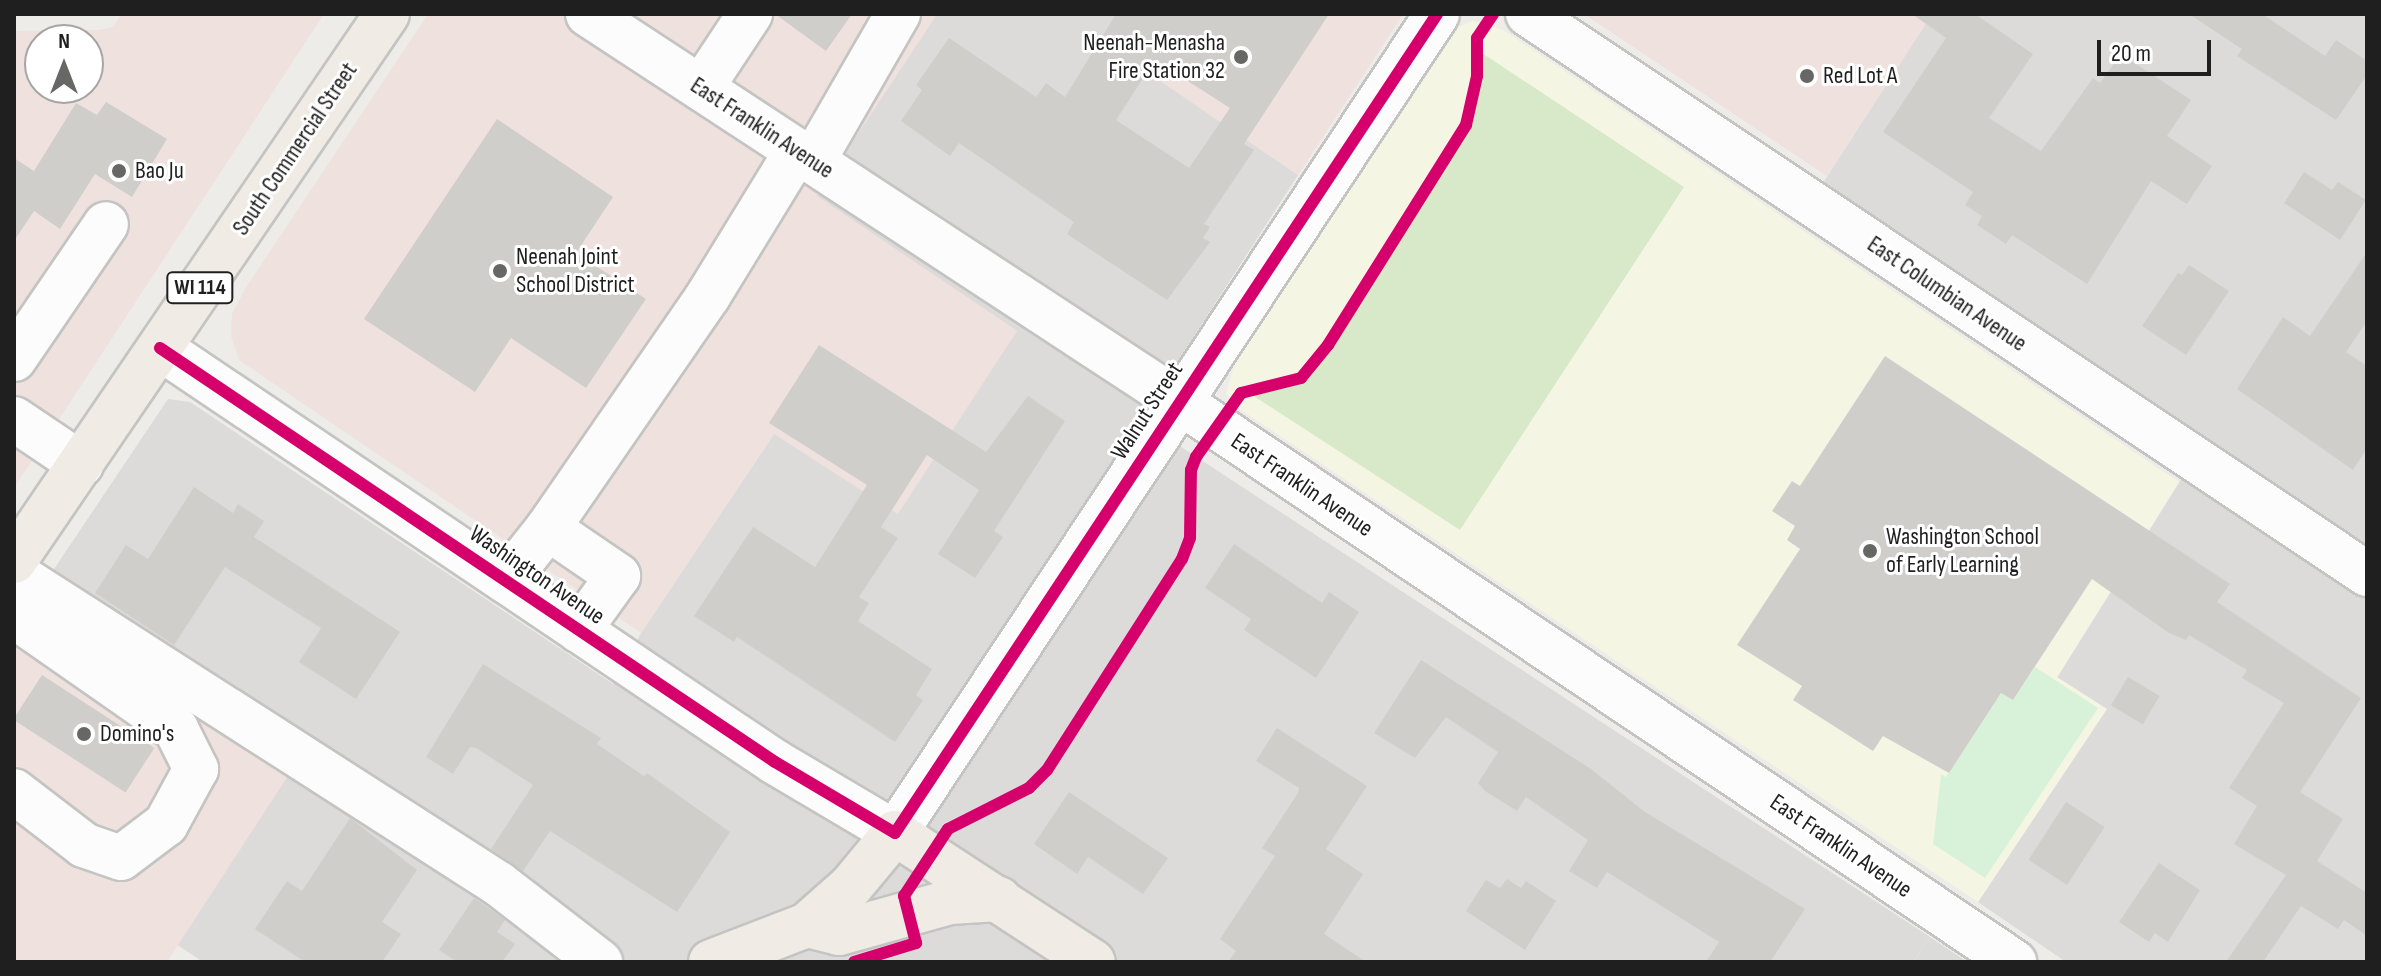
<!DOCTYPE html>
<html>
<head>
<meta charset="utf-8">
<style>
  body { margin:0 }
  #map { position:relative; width:2381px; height:976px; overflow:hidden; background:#edece8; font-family:"Sofia Sans Condensed",sans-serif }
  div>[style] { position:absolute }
  .residential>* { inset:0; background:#dcdbd9 }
  .commercial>* { inset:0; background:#eee1de }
  .education>* { inset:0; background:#f5f5e4 }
  .religious>* { inset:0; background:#dbdbd9 }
  .grass>* { inset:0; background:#d8e9c9 }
  .park>* { inset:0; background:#d8f2d9 }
  .building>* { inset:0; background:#d0cecb; transform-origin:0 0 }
  .roads { filter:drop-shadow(2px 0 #c4c4c2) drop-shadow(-2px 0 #c4c4c2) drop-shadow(0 2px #c4c4c2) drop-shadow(0 -2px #c4c4c2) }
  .minor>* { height:44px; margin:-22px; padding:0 22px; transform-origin:22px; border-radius:22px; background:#fcfcfc }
  .major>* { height:44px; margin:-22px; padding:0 22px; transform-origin:22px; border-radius:22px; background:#f0ece5 }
  .cycleway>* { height:12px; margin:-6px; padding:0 6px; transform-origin:6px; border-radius:6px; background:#d6006c }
  .dots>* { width:22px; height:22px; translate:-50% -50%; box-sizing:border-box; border:4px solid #fff; border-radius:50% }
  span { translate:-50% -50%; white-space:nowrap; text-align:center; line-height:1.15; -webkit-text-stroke:6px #fff; paint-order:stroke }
  .shield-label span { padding:2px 6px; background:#fff; border:2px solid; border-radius:6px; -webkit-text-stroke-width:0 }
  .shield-label { font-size:22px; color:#1f1f1f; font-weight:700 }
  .poi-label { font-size:24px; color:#1f1f1f }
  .right { translate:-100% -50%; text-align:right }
  .left { translate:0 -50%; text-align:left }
  .street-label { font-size:24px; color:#1f1f1f }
  .frame { position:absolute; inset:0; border:16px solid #1f1f1f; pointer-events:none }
  .north { position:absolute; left:24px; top:24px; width:80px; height:80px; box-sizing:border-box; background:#fff; border:2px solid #a5a5a5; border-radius:50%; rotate:0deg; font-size:22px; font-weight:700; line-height:32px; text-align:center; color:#1f1f1f }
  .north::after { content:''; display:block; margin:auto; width:28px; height:36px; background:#676765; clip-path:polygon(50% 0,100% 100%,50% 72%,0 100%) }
  .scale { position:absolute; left:2097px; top:40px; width:114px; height:36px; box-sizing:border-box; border:4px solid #1f1f1f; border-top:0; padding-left:10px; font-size:24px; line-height:28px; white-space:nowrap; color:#1f1f1f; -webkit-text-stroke:6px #fff; paint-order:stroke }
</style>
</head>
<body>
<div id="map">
  <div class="residential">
    <i style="clip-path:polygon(937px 14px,1146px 14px,1176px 34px,1149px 73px,1298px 175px,1140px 420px,1930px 937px,1913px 962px,203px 962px,176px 944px,309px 744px,52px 572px,168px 399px,190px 402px,613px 684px,641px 633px,774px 434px,1017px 331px,816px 196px)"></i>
    <i style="clip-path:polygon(1932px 14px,2367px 14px,2367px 962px,2066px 962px,1978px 902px,2106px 710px,2057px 678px,2194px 459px,1810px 203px)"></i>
  </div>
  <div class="commercial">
    <i style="clip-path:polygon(evenodd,121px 14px,324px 14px,14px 488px,14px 31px,99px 30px,113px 27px,121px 14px,40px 40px,88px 40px,88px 88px,40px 88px,40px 40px)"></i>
    <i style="clip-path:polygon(428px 14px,937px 14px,817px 196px,1017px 331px,898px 514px,774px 434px,641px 633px,239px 360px,231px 336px,232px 314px,245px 289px)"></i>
    <i style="clip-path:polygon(1145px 14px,1403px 14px,1298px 175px,1149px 73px,1174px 34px)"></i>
    <i style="clip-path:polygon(1584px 14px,1932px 14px,1827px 176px)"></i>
    <i style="clip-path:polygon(14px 622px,295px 765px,167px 962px,14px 962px)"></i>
  </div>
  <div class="education">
    <i style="clip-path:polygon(1472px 21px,1503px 30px,2179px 482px,2057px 677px,2107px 709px,1978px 902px,1235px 406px,1226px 394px,1234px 365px,1459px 27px)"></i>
  </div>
  <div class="religious">
    <i style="clip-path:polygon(1930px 937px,1967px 962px,1968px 962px,1913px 962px)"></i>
  </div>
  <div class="grass">
    <i style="clip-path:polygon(1479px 51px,1684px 187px,1460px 530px,1246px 391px,1301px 378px,1328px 345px,1466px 125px)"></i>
  </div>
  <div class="park">
    <i style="clip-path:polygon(2035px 667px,2098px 708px,1985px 878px,1933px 844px,1941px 774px,1946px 777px,2001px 693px,2013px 700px)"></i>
  </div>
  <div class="building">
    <i style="clip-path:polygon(775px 14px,852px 14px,826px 51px)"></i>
    <i style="clip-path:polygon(evenodd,1116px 14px,1329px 14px,1244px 144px,1254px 150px,1204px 224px,1210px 227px,1203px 238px,1210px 242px,1167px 300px,1067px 234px,1074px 222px,959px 143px,950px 156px,901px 121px,922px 90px,916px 85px,949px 38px,1036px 97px,1046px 83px,1065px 97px,1116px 14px,1155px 60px,1230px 108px,1189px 168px,1116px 120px,1155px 60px)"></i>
    <i style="clip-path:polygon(1912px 14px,1975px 14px,2033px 54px,1989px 118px,2041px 151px,2093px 78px,2100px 83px,2121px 54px,2191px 100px,2167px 136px,2212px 166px,2187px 204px,2151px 181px,2087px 284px,2012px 235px,2006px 244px,1977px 225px,1982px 216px,1965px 205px,1973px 192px,1883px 132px,1946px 38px)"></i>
    <i style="clip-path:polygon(2189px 14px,2262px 14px,2325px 56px,2336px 40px,2367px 61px,2367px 75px,2336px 120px,2237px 56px,2242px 49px)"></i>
    <i style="clip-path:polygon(106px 102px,167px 139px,132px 197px,95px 174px,60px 229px,34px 211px,14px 241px,14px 158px,34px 171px,76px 103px,97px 115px)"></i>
    <i style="clip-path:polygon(497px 119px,613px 197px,576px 253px,646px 299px,586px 388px,511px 338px,475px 392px,364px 319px)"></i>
    <i style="clip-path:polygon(2304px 172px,2332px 190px,2338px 182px,2366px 200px,2340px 240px,2284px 203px)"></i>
    <i style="clip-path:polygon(2367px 252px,2367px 321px,2346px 352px,2367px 366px,2367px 448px,2353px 470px,2237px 389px,2283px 317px,2310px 336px)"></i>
    <i style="clip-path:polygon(2189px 265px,2229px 291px,2186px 355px,2142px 326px,2178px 273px,2182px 275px)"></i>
    <i style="clip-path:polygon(819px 345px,986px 452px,1028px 396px,1065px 421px,994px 531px,1003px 537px,975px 578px,938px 554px,979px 490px,927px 455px,881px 527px,898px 538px,859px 597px,869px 603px,858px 621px,932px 669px,916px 695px,923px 700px,895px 742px,737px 637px,734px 642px,694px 616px,753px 527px,815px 567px,867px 485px,769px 423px)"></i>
    <i style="clip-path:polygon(1885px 356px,2230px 584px,2217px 602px,2361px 698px,2300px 792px,2343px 819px,2317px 861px,2367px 893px,2367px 936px,2344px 920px,2338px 929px,2301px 906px,2263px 962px,2226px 962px,2286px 875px,2234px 844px,2257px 806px,2229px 788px,2284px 703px,2242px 678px,2247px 670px,2189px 635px,2186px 640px,2169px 633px,2092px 579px,2013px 700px,2001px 693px,1949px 773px,1883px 736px,1873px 751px,1793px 700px,1802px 686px,1737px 645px,1800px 549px,1787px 540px,1795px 526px,1772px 511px,1792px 481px,1800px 486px)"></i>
    <i style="clip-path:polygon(194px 487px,233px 513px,238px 504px,264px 521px,254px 537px,400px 632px,356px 699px,299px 662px,321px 628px,225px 567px,174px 645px,95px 593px,126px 545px,148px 559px)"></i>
    <i style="clip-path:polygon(1234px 544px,1322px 603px,1329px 592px,1359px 612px,1316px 678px,1244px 630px,1251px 619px,1205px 588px)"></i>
    <i style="clip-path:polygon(1421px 660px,1591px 769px,1645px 812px,1805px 909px,1770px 962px,1706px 962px,1719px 942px,1607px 872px,1597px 888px,1569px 871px,1588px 840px,1526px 797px,1517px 811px,1485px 791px,1478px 783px,1498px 752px,1446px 717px,1415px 758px,1374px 733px)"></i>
    <i style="clip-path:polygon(483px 664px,601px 738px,597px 744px,644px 776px,647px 773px,730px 832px,677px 912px,550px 831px,523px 871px,491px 849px,533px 785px,476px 748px,470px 747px,453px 774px,426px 757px)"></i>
    <i style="left:42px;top:675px;width:134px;height:53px;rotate:33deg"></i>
    <i style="left:2128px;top:677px;width:37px;height:33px;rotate:31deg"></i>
    <i style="clip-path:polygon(1277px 728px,1367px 786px,1326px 849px,1363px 874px,1324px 934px,1366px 962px,1228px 962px,1236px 951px,1220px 939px,1275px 856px,1262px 848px,1298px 793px,1299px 788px,1256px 761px)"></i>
    <i style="clip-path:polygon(1069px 792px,1168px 858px,1143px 894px,1088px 857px,1077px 874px,1034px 844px)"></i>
    <i style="left:2066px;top:802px;width:46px;height:69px;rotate:33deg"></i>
    <i style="clip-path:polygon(350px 818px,417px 870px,382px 922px,401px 934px,382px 962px,305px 962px,255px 929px,287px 881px,302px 891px)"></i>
    <i style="clip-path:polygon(2159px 863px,2200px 890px,2168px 942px,2155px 933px,2149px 942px,2119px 922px)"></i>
    <i style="clip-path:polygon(1507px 879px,1521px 888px,1526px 881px,1556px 901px,1525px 950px,1466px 911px,1486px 880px,1500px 888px)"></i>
    <i style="clip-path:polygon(474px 898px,505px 920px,497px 932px,515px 944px,502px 962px,457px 962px,439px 950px)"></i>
  </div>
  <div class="roads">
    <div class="minor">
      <i style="left:588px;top:14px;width:708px;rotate:33.24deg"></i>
      <i style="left:1180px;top:402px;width:1005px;rotate:33.88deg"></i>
      <i style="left:1528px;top:14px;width:1009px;rotate:33.72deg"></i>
      <i style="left:701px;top:88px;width:89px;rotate:-56.5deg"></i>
      <i style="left:813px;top:161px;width:170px;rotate:-60deg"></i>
      <i style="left:160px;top:348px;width:741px;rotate:33.95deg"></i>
      <i style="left:775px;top:762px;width:139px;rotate:30.6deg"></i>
      <i style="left:895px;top:833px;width:982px;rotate:-56.5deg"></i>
      <i style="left:14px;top:359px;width:163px;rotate:-55.7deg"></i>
      <i style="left:14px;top:419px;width:81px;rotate:33.9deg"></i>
      <i style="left:548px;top:528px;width:282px;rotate:-55.4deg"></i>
      <i style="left:708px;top:296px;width:170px;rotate:-58.5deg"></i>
      <i style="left:14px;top:573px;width:576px;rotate:32.67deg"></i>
      <i style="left:499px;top:884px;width:128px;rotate:37.7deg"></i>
      <i style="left:506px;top:581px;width:68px;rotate:-51.6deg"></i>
      <i style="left:548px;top:528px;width:85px;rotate:34.4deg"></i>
      <i style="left:618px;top:576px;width:67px;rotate:125.8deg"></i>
      <i style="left:14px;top:616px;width:198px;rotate:34.9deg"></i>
      <i style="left:176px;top:729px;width:45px;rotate:63.4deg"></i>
      <i style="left:196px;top:769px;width:63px;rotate:118.6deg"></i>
      <i style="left:166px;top:824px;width:56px;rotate:142.9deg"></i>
      <i style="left:121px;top:858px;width:39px;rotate:-161deg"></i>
      <i style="left:84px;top:845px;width:88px;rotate:-142.4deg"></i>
    </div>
    <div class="major">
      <i style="left:14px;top:561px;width:662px;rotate:-55.71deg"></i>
      <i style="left:807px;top:925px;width:33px;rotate:14deg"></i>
      <i style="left:839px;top:933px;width:115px;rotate:-15.6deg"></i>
      <i style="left:950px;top:902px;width:49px;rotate:-3.5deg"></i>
      <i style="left:711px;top:962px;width:103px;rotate:-21.1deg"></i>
      <i style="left:807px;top:925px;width:59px;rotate:-41.6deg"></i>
      <i style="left:851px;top:886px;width:69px;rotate:-50.3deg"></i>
      <i style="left:895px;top:833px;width:236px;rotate:33.1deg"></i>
    </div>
  </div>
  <div class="cycleway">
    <i style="left:160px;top:348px;width:741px;rotate:33.95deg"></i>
    <i style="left:775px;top:762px;width:139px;rotate:30.6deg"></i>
    <i style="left:895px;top:833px;width:982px;rotate:-56.5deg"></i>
    <i style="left:854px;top:962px;width:65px;rotate:-17deg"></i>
    <i style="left:916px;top:943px;width:49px;rotate:-104.3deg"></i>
    <i style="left:904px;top:896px;width:80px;rotate:-56.7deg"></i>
    <i style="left:948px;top:829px;width:91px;rotate:-26.8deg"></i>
    <i style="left:1029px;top:788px;width:25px;rotate:-45deg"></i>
    <i style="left:1047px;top:770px;width:250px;rotate:-57.4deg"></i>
    <i style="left:1182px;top:559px;width:22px;rotate:-69deg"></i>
    <i style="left:1190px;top:538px;width:68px;rotate:-89.2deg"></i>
    <i style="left:1191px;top:470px;width:14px;rotate:-69deg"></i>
    <i style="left:1196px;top:457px;width:78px;rotate:-54.9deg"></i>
    <i style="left:1241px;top:393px;width:62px;rotate:-14deg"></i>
    <i style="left:1301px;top:378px;width:43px;rotate:-50.7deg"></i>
    <i style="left:1328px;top:345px;width:260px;rotate:-57.9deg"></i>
    <i style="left:1466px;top:125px;width:50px;rotate:-77.3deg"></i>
    <i style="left:1477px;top:76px;width:38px;rotate:-90deg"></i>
    <i style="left:1477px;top:38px;width:29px;rotate:-56deg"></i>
  </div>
  <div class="dots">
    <i style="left:1241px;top:57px;background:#676765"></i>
    <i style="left:1807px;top:76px;background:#676765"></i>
    <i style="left:119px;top:171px;background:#676765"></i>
    <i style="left:500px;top:271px;background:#676765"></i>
    <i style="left:1870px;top:551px;background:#676765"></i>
    <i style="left:84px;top:734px;background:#676765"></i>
  </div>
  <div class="shield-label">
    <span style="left:200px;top:288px">WI 114</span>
  </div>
  <div class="poi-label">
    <span class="right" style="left:1225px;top:57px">Neenah-Menasha<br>Fire Station 32</span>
    <span class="left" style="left:1823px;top:76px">Red Lot A</span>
    <span class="left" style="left:135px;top:171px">Bao Ju</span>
    <span class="left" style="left:516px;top:271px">Neenah Joint<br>School District</span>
    <span class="left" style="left:1886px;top:551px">Washington School<br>of Early Learning</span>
    <span class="left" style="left:100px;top:734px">Domino's</span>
  </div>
  <div class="street-label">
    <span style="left:762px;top:128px;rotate:33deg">East Franklin Avenue</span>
    <span style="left:295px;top:149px;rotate:-56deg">South Commercial Street</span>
    <span style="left:1947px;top:294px;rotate:34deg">East Columbian Avenue</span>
    <span style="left:1147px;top:411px;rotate:-57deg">Walnut Street</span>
    <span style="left:1302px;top:485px;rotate:34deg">East Franklin Avenue</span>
    <span style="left:537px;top:575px;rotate:34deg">Washington Avenue</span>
    <span style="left:1841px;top:846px;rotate:34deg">East Franklin Avenue</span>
  </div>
  <div class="frame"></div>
  <div class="north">N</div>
  <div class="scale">20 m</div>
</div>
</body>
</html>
